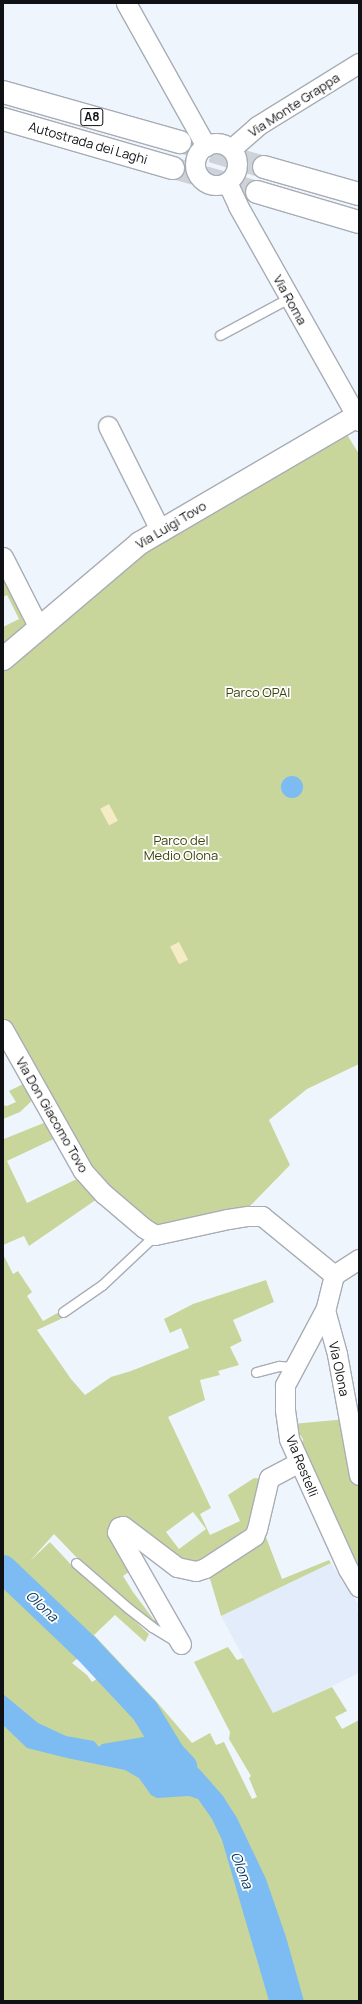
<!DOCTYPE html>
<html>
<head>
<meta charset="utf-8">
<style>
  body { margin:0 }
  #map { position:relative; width:362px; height:2004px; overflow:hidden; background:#eff5fd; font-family:Manrope,sans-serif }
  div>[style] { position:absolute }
  .built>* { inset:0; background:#e2ecfb }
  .green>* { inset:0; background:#c8d69b }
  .sand>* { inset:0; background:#f5ebc5; transform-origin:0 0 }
  .water>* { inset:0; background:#7cbcf2 }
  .round { border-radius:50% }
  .river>* { height:28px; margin:-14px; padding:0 14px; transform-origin:14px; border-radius:14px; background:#7cbcf2 }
  .highway-tunnel>* { height:22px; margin-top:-11px; transform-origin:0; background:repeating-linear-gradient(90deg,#ced3da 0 22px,transparent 0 33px) }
  .roads { filter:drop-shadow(1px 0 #a8adb5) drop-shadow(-1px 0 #a8adb5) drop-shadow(0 1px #a8adb5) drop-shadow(0 -1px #a8adb5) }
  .lane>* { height:9px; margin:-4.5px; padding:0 4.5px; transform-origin:4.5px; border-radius:4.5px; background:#fff }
  .street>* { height:19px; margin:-9.5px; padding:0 9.5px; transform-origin:9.5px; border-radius:9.5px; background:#fff }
  .street>.ring { margin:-9.5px; padding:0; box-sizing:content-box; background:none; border:19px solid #fff; border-radius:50% }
  .secondary>* { height:22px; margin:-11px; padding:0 11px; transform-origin:11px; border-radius:11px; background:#fff }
  .highway>* { height:22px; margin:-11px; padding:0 11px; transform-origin:11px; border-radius:11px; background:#fff }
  span { translate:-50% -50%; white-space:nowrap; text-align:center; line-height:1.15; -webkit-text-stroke:3.5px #fff; paint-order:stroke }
  .shield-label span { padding:1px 3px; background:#fff; border:1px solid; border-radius:3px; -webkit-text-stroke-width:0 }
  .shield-label { font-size:12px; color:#101114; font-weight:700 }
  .street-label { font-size:13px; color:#101114 }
  .park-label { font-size:13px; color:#3a4409 }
  .water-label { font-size:14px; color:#0c3e61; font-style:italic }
  .frame { position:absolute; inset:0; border:4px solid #101114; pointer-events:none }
</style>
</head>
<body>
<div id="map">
  <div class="built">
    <i style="clip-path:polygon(331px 1563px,359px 1605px,357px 1610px,359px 1614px,359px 1673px,299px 1702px,273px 1713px,221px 1616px)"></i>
  </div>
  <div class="green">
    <i style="clip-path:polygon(346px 433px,359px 454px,359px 1064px,307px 1089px,269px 1120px,290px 1165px,252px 1204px,243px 1211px,155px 1235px,104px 1194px,3px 1029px,3px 668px,137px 557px)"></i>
    <i style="clip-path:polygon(3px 567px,31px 621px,3px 647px,3px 627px,19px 619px,7px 595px,3px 597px)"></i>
    <i style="clip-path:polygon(27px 1082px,38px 1095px,20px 1112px,3px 1119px,3px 1105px,7px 1106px,16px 1102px,9px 1091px)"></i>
    <i style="clip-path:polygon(51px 1120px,60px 1136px,7px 1161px,27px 1203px,81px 1177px,100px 1197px,29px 1246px,24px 1236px,3px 1245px,3px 1137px,4px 1139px)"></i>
    <i style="clip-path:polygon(evenodd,3px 1254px,13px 1274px,18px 1271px,32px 1292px,27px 1296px,43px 1321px,61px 1311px,65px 1317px,37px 1330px,71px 1379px,85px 1395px,111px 1377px,131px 1371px,189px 1348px,181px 1328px,170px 1333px,164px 1319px,193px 1304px,266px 1280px,274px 1302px,233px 1320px,242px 1341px,230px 1347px,239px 1365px,218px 1371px,220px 1375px,200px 1380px,205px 1400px,168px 1417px,211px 1508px,200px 1514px,210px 1535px,240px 1521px,228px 1495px,254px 1478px,263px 1479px,252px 1526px,198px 1563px,182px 1562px,138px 1529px,135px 1568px,123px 1576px,133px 1592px,154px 1620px,161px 1617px,161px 1627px,157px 1627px,106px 1588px,54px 1534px,30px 1561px,50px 1542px,76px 1570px,100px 1589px,149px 1634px,145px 1642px,115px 1615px,94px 1635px,156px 1701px,192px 1743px,210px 1733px,216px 1745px,224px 1742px,252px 1799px,257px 1797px,249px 1778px,251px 1776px,229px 1739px,230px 1732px,194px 1662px,228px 1647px,237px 1660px,243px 1658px,273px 1713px,332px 1687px,347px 1711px,335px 1717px,342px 1729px,359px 1720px,359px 2001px,3px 2001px,3px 1254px,193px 1512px,206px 1529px,179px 1549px,166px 1532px,193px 1512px,3px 1254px,78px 1658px,98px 1678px,92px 1682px,87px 1675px,72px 1663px,78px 1658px)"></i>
    <i style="clip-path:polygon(347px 1419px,359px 1493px,359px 1568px,354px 1564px,298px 1451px,302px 1445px,303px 1439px,292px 1424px)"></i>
    <i style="clip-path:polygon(261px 1524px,282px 1579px,329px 1560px,331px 1563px,221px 1616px,208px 1572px)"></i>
  </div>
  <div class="sand">
    <i style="left:109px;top:804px;width:19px;height:10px;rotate:62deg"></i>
    <i style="left:179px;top:942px;width:20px;height:10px;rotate:63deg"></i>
  </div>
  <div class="water">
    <i class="round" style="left:281px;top:776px;width:22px;height:22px"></i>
    <i style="clip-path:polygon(3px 1694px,38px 1723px,66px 1736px,94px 1741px,99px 1747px,102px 1744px,144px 1737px,167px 1737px,201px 1771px,223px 1796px,237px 1818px,266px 1879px,286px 1937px,304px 2001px,269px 2001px,222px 1840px,212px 1819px,198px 1799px,189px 1796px,157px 1798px,151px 1795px,139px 1778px,125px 1770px,67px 1758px,27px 1748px,3px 1725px)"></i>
  </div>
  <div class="river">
    <i style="left:3px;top:1569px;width:116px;rotate:43.6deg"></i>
    <i style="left:87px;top:1649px;width:85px;rotate:46.9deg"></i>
    <i style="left:145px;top:1711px;width:50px;rotate:58.8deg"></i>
    <i style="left:171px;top:1754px;width:18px;rotate:47deg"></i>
  </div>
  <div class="highway-tunnel">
    <i style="left:180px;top:142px;width:88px;rotate:16.6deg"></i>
    <i style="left:173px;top:168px;width:87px;rotate:15.9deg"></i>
  </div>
  <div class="roads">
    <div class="lane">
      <i style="left:220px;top:335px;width:78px;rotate:-28.2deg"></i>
      <i style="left:63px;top:1312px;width:47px;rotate:-34.7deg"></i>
      <i style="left:102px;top:1285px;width:73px;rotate:-43.3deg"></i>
      <i style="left:256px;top:1372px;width:24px;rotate:-15deg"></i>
      <i style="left:279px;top:1366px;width:15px;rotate:4deg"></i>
      <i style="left:76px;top:1563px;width:69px;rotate:40.9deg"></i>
      <i style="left:128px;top:1608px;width:31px;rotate:38deg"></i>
      <i style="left:152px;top:1627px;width:26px;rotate:31deg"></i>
    </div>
    <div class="street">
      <i style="left:126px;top:3px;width:164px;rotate:60.8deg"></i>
      <i class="ring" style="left:195px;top:143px;width:23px;height:23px"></i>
      <i style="left:231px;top:149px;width:35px;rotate:-41deg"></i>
      <i style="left:257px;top:126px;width:120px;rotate:-31.7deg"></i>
      <i style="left:227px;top:182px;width:26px;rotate:65deg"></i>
      <i style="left:238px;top:206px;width:247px;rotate:60.6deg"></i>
      <i style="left:108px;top:426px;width:116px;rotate:63.4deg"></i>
      <i style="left:3px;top:557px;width:80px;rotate:63.1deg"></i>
      <i style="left:3px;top:1029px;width:163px;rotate:60.6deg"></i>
      <i style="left:83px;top:1171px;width:31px;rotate:48deg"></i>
      <i style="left:104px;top:1194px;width:52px;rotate:40.4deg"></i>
      <i style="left:144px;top:1228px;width:13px;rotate:32deg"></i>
      <i style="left:155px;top:1235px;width:75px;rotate:-12.4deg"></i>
      <i style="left:228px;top:1219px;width:20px;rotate:-9deg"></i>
      <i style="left:248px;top:1216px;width:14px"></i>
      <i style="left:262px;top:1216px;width:93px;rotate:39.3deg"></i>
      <i style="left:334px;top:1275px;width:36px;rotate:104deg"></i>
      <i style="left:325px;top:1310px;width:85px;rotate:118.1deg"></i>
      <i style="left:285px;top:1385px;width:25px;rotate:90deg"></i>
      <i style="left:285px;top:1410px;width:29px;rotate:82deg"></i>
      <i style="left:289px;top:1439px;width:143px;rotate:65.6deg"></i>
      <i style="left:348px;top:1569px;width:21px;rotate:59deg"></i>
      <i style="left:334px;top:1275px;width:30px;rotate:-33deg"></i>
      <i style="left:325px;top:1310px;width:46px;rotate:74.7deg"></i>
      <i style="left:337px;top:1354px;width:123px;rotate:79.7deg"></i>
      <i style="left:181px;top:1644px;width:129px;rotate:-119.7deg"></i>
      <i style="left:117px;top:1532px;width:5px;rotate:-68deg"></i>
      <i style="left:119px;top:1527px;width:4px;rotate:-14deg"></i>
      <i style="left:123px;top:1526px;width:68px;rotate:37.2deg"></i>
      <i style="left:177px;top:1567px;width:19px;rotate:12deg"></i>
      <i style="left:196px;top:1571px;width:9px;rotate:-18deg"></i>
      <i style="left:205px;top:1568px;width:59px;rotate:-33.1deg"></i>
      <i style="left:254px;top:1536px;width:8px;rotate:-67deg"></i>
      <i style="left:257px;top:1529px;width:52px;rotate:-76.8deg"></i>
      <i style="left:269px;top:1478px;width:34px;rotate:-28deg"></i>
    </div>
    <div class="secondary">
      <i style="left:3px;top:659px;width:180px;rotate:-40.3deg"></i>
      <i style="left:140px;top:543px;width:254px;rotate:-30.3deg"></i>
    </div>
    <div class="highway">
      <i style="left:3px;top:92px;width:184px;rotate:15.8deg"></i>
      <i style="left:3px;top:119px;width:177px;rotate:16.1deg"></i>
      <i style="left:264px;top:167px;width:99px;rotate:15.9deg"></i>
      <i style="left:257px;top:192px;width:106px;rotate:16.4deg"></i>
    </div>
  </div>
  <div class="shield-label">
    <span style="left:92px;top:117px">A8</span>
  </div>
  <div class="street-label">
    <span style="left:294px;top:105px;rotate:-33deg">Via Monte Grappa</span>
    <span style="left:88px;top:143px;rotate:16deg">Autostrada dei Laghi</span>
    <span style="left:290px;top:300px;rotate:61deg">Via Roma</span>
    <span style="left:171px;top:525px;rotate:-31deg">Via Luigi Tovo</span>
    <span style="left:52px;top:1115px;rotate:60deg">Via Don Giacomo Tovo</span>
    <span style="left:339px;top:1369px;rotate:78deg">Via Olona</span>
    <span style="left:302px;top:1466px;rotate:68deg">Via Restelli</span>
  </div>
  <div class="park-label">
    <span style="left:258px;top:692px">Parco OPAI</span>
    <span style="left:181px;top:848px">Parco del<br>Medio Olona</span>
  </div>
  <div class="water-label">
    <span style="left:42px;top:1606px;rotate:43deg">Olona</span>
    <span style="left:242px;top:1870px;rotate:69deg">Olona</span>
  </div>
  <div class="frame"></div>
</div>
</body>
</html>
